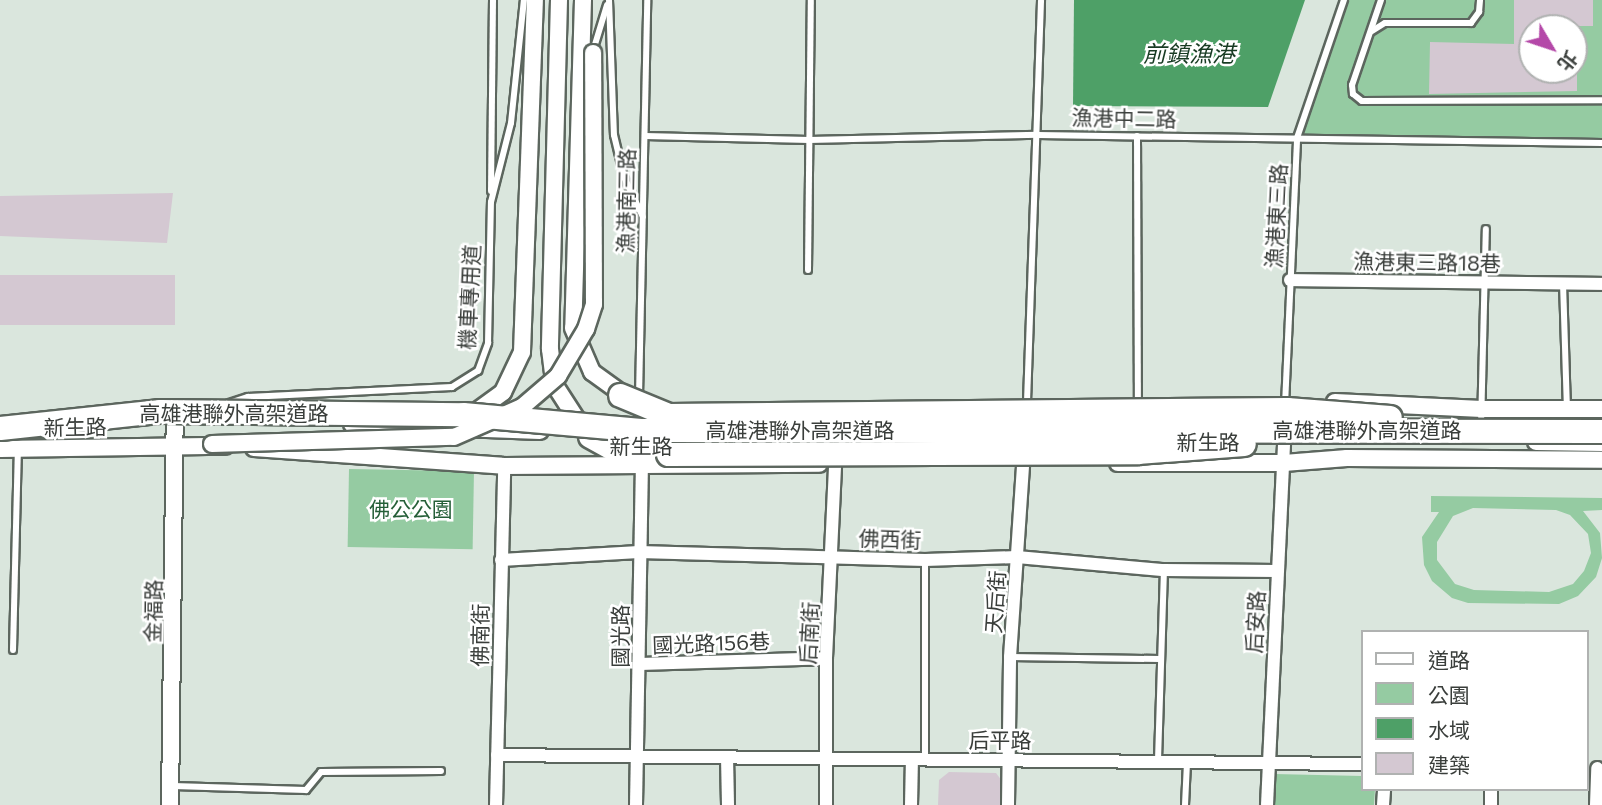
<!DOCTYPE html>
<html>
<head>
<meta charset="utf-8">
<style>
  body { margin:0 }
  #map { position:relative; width:1602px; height:805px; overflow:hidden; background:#dae6dd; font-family:Commissioner,"Noto Sans TC",sans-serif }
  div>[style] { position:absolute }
  .green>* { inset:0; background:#95cba2; transform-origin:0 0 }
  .water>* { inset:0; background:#4ea067 }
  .building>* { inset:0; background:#d4c8d2; transform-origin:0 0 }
  .roads { filter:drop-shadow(2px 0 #5c665e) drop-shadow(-2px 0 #5c665e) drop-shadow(0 2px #5c665e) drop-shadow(0 -2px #5c665e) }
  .service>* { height:6px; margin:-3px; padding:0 3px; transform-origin:3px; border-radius:3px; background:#fff }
  .minor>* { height:12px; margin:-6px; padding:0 6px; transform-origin:6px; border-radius:6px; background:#fff }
  .tertiary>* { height:16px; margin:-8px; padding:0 8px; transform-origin:8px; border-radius:8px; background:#fff }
  .motorway>* { height:23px; margin:-11.5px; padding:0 11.5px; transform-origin:11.5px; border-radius:11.5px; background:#fff }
  .bridges { filter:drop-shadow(2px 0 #5c665e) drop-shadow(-2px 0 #5c665e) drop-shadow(0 2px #5c665e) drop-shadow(0 -2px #5c665e) }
  .tertiary-bridge>* { height:16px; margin:-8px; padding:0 8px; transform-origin:8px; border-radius:8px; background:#fff }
  .motorway-bridge>* { height:23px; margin:-11.5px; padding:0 11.5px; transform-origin:11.5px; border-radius:11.5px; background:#fff }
  span { translate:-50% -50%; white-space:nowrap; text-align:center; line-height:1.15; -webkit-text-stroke:5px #fff; paint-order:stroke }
  .street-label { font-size:21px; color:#3a3e3b }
  .park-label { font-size:21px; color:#255f38 }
  .water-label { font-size:23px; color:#183b23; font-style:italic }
  .legend { position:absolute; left:1361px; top:630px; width:228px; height:161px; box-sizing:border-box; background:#fff; border:2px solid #b0b2b1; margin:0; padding:9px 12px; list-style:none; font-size:21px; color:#3a3e3b }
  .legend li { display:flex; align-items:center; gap:14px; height:35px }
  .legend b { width:35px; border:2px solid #b0b2b1 }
  .north { position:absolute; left:1518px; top:14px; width:70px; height:70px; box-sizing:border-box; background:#fff; border:2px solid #b0b2b1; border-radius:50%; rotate:129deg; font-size:19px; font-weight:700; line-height:28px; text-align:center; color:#3a3e3b }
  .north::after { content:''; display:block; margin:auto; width:24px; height:32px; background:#b448a8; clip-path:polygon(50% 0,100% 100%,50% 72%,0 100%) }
</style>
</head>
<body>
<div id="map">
  <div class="green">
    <i style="clip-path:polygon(evenodd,1344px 0,1602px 0,1602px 143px,1297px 138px,1344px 0,1532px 28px,1574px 28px,1574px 70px,1532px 70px,1532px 28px)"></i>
    <i style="left:349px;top:469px;width:125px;height:78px;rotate:1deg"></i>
    <i style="clip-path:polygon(evenodd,1431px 496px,1602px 498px,1602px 510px,1583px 511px,1600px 533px,1602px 558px,1596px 577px,1578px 596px,1559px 604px,1468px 603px,1452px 598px,1432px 581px,1424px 565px,1422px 537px,1439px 512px,1431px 512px,1431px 496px,1473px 508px,1556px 510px,1570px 515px,1588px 534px,1591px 553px,1584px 571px,1573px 584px,1549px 592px,1474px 590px,1455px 584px,1437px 560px,1437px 542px,1453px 516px,1473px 508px)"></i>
    <i style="clip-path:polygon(1274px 774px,1362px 776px,1362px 789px,1375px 789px,1374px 805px,1273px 805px)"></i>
  </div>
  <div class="water">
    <i style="clip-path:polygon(1074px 0,1305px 0,1268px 107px,1073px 106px)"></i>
  </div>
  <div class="building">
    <i style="clip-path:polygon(evenodd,1514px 0,1593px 0,1593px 26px,1577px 26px,1577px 91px,1429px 94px,1430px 42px,1514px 44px,1514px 0,1532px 28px,1574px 28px,1574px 70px,1532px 70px,1532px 28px)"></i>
    <i style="clip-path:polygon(173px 193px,167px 243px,0 236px,0 196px)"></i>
    <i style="left:0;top:275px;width:175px;height:50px"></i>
    <i style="clip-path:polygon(949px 772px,996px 773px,1002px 781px,1001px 805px,938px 805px,939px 780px)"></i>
  </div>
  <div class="roads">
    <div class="service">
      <i style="left:609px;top:0;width:135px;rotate:87.9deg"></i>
      <i style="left:614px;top:135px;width:43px;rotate:76.6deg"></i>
      <i style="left:624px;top:177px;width:44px;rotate:64.6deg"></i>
      <i style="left:1381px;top:0;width:90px;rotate:108.8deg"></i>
      <i style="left:1352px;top:85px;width:9px;rotate:84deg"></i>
      <i style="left:1353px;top:94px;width:11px;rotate:38deg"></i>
      <i style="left:1362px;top:101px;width:240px;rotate:-0.2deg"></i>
      <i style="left:1372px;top:31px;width:15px;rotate:-32deg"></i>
      <i style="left:1385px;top:23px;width:86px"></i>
      <i style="left:1471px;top:23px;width:14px;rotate:-54deg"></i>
      <i style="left:1479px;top:12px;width:12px;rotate:-85deg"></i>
      <i style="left:593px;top:51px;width:48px;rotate:-73.1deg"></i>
      <i style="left:645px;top:136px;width:164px;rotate:1.4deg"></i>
      <i style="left:809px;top:140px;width:229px;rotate:-1.3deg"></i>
      <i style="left:1038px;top:135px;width:564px;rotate:0.81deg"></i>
      <i style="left:1137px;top:136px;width:271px;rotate:89.8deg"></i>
      <i style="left:491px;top:191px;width:191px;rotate:-89.4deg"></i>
      <i style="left:808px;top:270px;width:270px;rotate:-89.4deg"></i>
      <i style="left:1563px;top:283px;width:124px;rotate:88.2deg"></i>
      <i style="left:639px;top:396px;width:396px;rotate:-88.8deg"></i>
      <i style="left:1027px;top:402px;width:402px;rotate:-88deg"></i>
      <i style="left:229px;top:403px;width:20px;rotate:-18deg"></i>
      <i style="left:248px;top:397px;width:204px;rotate:-2.8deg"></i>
      <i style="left:452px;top:387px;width:31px;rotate:-32deg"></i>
      <i style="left:478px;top:371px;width:30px;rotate:-70deg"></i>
      <i style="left:488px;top:343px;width:141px;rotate:-88.8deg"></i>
      <i style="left:491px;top:202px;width:81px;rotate:-75.8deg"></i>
      <i style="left:511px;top:123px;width:124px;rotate:-84deg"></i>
      <i style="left:1285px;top:405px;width:267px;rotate:-87.4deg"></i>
      <i style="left:1297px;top:138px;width:146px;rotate:-71.2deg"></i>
      <i style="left:1481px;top:427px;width:198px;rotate:-88.6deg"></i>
      <i style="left:925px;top:560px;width:199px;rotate:90deg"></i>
      <i style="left:13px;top:650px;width:199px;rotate:-88.6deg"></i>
      <i style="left:1010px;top:657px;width:150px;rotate:0.8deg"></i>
      <i style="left:1158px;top:760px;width:190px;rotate:-88.2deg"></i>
      <i style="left:173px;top:786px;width:133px;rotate:1.7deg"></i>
      <i style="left:306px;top:790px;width:23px;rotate:-50deg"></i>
      <i style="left:321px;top:772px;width:120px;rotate:-0.5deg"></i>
      <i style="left:1185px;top:805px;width:43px;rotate:-87.3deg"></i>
    </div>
    <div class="minor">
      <i style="left:1290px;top:280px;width:312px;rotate:0.7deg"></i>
      <i style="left:501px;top:560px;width:138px;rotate:-3.3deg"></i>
      <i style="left:639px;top:552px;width:286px;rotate:1.6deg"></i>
      <i style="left:925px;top:560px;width:92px;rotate:-1.9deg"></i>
      <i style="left:1017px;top:557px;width:148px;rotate:5.1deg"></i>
      <i style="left:1164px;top:570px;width:113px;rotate:0.5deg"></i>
      <i style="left:640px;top:664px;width:186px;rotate:-1.8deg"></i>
      <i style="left:497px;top:755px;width:865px;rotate:0.6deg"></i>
      <i style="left:727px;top:757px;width:48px;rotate:88.8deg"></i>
      <i style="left:496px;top:805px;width:339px;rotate:-88.6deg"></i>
      <i style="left:636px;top:805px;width:337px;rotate:-89deg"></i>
      <i style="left:826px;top:805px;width:147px;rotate:-90deg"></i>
      <i style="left:826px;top:658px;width:194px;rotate:-87.3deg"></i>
      <i style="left:911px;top:805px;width:46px;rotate:-88.8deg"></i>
      <i style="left:1008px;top:805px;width:148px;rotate:-89.2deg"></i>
      <i style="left:1010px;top:657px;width:208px;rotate:-86.1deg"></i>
      <i style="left:1267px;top:805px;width:363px;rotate:-87.3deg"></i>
      <i style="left:1383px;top:805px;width:16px;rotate:-86deg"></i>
      <i style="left:1491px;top:805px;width:16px;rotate:-90deg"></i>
      <i style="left:1596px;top:805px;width:37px;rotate:-88deg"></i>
    </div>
    <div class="tertiary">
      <i style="left:559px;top:0;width:349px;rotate:91.5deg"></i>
      <i style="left:550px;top:349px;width:35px;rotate:83deg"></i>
      <i style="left:554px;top:384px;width:54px;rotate:57.2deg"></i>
      <i style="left:583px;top:0;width:328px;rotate:91.7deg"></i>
      <i style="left:573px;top:328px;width:48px;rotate:66.6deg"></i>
      <i style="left:592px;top:372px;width:44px;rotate:35.8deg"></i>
      <i style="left:1335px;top:402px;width:147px;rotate:2.7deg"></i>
      <i style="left:1482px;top:409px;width:120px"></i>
      <i style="left:473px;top:414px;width:37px;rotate:-36deg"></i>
      <i style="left:503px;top:392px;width:44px;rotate:-64.6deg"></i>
      <i style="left:522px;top:352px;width:352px;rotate:-87.9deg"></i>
      <i style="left:352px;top:424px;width:188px;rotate:2.1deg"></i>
      <i style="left:696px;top:441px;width:146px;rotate:0.4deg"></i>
      <i style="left:1536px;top:442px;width:66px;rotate:0.9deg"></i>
      <i style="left:254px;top:448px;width:251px;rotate:4.1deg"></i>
      <i style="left:504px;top:466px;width:315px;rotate:-0.4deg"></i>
      <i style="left:0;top:449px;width:225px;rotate:-0.8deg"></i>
      <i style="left:1118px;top:463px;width:166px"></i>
      <i style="left:1284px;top:463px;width:63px;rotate:-4.5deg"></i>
      <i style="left:1347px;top:458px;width:255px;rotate:0.4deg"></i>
      <i style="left:170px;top:805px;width:387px;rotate:-89.3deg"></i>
    </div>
    <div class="motorway">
      <i style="left:590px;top:436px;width:31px;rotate:29deg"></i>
      <i style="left:617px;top:451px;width:51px;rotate:3.4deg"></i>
    </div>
  </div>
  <div class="bridges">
    <div class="tertiary-bridge">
      <i style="left:212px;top:444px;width:242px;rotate:-1.7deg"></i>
      <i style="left:454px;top:437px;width:74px;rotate:-23.8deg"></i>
      <i style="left:522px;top:407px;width:48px;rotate:-40.7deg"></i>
      <i style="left:558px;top:376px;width:55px;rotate:-59.2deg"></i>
      <i style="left:586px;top:329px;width:26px;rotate:-72deg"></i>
      <i style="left:594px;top:304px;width:251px;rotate:-90.2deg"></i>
    </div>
    <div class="motorway-bridge">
      <i style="left:620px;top:395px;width:52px;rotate:22.6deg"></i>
      <i style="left:668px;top:415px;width:619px;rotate:-0.56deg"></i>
      <i style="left:1287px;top:409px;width:103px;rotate:4.4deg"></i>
      <i style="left:0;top:428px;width:161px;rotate:-6.1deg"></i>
      <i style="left:160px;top:411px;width:303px;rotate:0.6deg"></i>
      <i style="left:463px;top:414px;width:181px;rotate:5.1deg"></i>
      <i style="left:643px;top:430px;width:959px;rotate:0.06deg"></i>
      <i style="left:668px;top:454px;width:469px;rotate:-0.2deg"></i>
      <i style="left:1137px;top:452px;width:107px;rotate:-4.3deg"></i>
    </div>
  </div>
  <div class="street-label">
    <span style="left:1124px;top:118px;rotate:1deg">漁港中二路</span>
    <span style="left:626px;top:201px;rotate:-89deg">漁港南三路</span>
    <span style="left:1276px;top:216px;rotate:-87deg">漁港東三路</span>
    <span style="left:1427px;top:262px;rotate:1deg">漁港東三路18巷</span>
    <span style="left:469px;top:297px;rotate:-87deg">機車專用道</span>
    <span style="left:234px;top:413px">高雄港聯外高架道路</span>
    <span style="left:75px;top:427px;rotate:-1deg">新生路</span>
    <span style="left:800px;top:430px">高雄港聯外高架道路</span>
    <span style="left:1367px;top:430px">高雄港聯外高架道路</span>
    <span style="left:1208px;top:442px">新生路</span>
    <span style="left:641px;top:446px">新生路</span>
    <span style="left:890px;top:539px;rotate:2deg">佛西街</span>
    <span style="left:995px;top:602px;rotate:-86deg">天后街</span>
    <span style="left:153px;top:611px;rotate:-89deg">金福路</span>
    <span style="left:1255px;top:622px;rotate:-87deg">后安路</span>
    <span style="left:809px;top:633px;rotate:-87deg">后南街</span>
    <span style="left:480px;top:635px;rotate:-89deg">佛南街</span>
    <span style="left:620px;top:636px;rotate:-90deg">國光路</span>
    <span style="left:711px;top:643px;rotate:-2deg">國光路156巷</span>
    <span style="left:1000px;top:740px">后平路</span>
  </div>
  <div class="park-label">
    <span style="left:411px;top:509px">佛公公園</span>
  </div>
  <div class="water-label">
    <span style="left:1189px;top:53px">前鎮漁港</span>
  </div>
  <ul class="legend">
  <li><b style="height:9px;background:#fff"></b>道路</li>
  <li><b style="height:19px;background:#95cba2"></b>公園</li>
  <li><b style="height:19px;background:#4ea067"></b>水域</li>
  <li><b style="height:19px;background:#d4c8d2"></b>建築</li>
  </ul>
  <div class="north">北</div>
</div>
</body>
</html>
